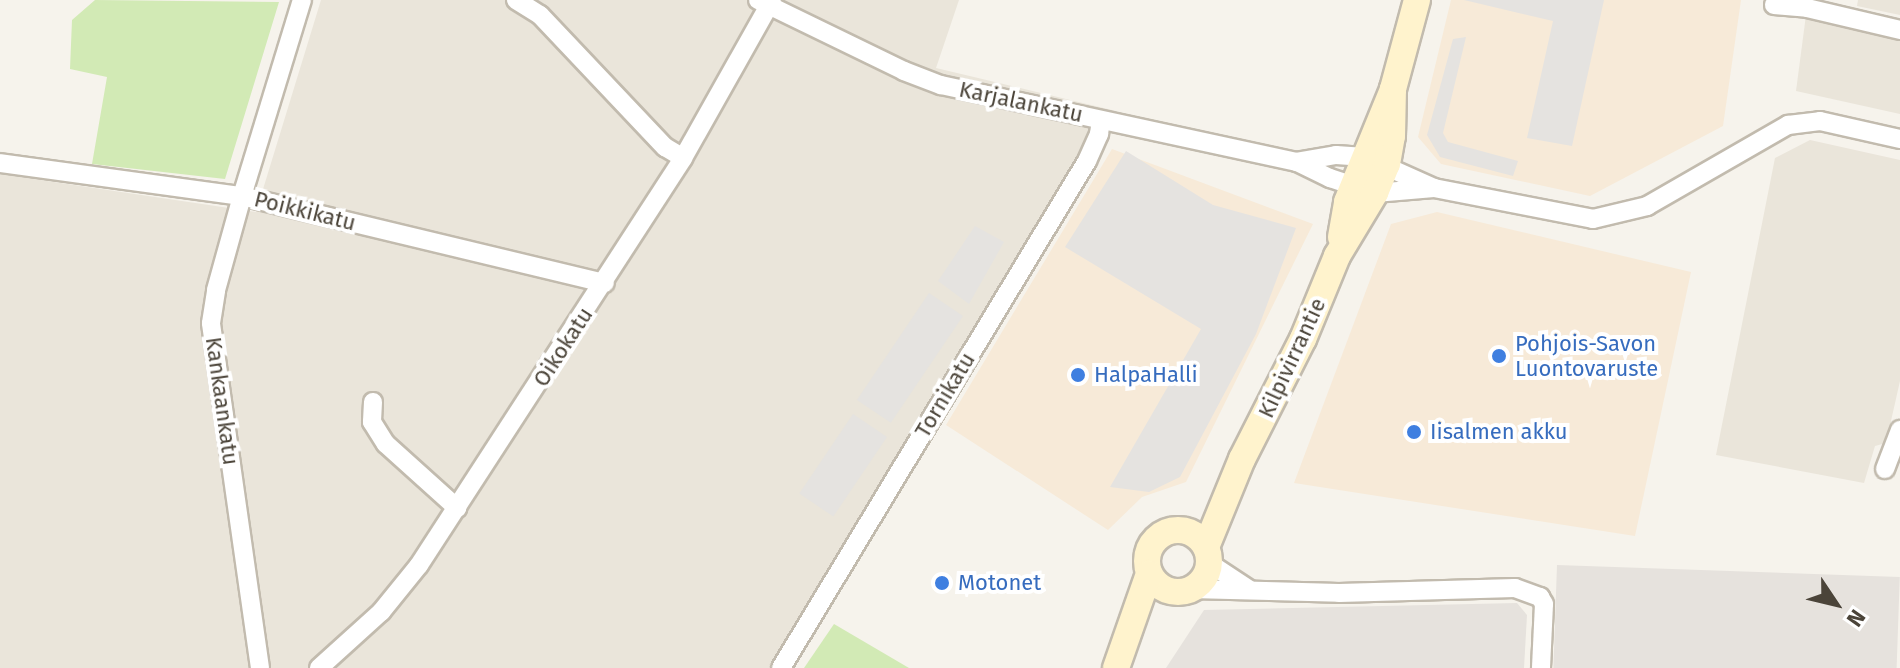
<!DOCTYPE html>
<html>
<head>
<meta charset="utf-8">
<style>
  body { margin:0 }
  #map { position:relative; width:1900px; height:668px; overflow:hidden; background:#f6f3ec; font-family:"Fira Sans",sans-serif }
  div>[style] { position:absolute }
  .residential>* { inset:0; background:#eae5da }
  .commercial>* { inset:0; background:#f7ead8 }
  .industrial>* { inset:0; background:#e6e2dd; transform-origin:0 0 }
  .green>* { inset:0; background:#d2eab5 }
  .parking>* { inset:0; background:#e5e3e0; transform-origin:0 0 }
  .roads { filter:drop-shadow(2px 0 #c2bbae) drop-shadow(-2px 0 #c2bbae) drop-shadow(0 2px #c2bbae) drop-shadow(0 -2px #c2bbae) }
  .street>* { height:18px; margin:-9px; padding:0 9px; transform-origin:9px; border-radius:9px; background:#fff }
  .secondary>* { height:26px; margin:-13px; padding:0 13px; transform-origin:13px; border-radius:13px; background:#fff3cd }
  .secondary>.ring { margin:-13px; padding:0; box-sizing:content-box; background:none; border:26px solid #fff3cd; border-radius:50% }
  .dots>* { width:22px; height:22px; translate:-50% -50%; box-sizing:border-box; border:4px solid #fff; border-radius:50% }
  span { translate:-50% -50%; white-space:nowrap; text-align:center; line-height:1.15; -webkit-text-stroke:8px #fff; paint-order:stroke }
  .street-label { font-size:22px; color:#4b4439 }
  .shop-label { font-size:22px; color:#366cbe }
  .left { translate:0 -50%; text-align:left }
  .north { position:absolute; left:1796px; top:564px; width:80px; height:80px; -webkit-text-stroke:6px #fff; paint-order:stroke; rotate:125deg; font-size:22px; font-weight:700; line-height:32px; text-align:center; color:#4b4439 }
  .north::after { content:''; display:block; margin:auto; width:28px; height:36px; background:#4b4439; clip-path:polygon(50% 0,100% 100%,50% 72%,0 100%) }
</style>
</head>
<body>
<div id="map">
  <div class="residential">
    <i style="clip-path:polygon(321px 0,959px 0,936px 68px,1116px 111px,787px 668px,0 668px,0 174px,256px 212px)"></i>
    <i style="clip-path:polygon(1858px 0,1900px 0,1900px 15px,1857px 6px)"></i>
    <i style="clip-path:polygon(1806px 15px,1900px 38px,1900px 114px,1796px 91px)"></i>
    <i style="clip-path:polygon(1810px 140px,1900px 160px,1900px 381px,1886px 443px,1875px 446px,1864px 483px,1716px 455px,1775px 158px)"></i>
  </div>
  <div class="commercial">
    <i style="clip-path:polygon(1451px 0,1741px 0,1723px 126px,1590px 196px,1441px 164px,1418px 137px)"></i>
    <i style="clip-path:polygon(1112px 149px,1313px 224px,1186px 482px,1142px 497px,1108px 530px,946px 425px)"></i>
    <i style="clip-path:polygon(1437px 212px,1691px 272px,1635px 536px,1294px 483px,1391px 224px)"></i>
  </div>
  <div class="industrial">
    <i style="left:1557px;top:565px;width:343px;height:103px;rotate:2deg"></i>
    <i style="clip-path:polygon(1517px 603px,1527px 615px,1524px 668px,1166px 668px,1204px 610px)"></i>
  </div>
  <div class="green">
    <i style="clip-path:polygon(95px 0,279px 2px,225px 179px,92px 164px,107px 77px,70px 69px,72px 20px)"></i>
    <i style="clip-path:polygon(834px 624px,909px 668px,804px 668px)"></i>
  </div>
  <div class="parking">
    <i style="clip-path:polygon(1464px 0,1604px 0,1572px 146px,1527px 138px,1553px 21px)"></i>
    <i style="clip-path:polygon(1466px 37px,1443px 133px,1448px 142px,1518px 161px,1513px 176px,1440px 157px,1427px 135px,1453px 39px)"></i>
    <i style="clip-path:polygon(1126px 151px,1213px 205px,1296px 228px,1256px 334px,1180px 477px,1149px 492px,1110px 487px,1201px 329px,1065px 247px)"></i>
    <i style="clip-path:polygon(975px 226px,1004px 242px,969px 304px,938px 281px)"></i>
    <i style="left:929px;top:293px;width:41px;height:129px;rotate:34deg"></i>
    <i style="left:853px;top:414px;width:41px;height:96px;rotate:34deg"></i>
  </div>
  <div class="roads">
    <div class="street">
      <i style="left:516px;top:0;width:28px;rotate:32deg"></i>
      <i style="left:540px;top:15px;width:182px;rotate:46.6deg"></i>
      <i style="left:665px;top:147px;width:21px;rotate:31deg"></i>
      <i style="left:758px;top:0;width:162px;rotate:25.9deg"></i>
      <i style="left:904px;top:71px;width:40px;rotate:21deg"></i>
      <i style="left:941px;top:85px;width:364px;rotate:12.2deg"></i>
      <i style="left:1297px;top:162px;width:37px;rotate:26deg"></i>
      <i style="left:1330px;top:178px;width:47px;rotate:18.4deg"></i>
      <i style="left:1375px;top:193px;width:59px;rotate:-4.8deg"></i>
      <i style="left:1434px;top:188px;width:76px;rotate:-155.8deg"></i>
      <i style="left:1365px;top:157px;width:29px;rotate:-176deg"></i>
      <i style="left:1336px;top:155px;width:40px;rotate:170deg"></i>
      <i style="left:1774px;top:5px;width:33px;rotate:5deg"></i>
      <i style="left:1807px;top:8px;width:96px;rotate:13.3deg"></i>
      <i style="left:0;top:163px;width:244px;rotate:7.8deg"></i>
      <i style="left:242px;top:196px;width:373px;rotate:13.5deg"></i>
      <i style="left:1434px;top:188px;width:162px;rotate:11deg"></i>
      <i style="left:1593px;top:219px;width:56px;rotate:-13.5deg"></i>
      <i style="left:1647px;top:206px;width:163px;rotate:-29.9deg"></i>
      <i style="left:1788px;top:125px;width:32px;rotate:-7deg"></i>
      <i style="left:1820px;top:121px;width:82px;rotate:12.7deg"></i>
      <i style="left:373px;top:402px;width:20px;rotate:93deg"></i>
      <i style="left:372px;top:422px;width:26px;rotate:58deg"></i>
      <i style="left:386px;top:444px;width:96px;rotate:42deg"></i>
      <i style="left:1885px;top:469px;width:42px;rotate:-69deg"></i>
      <i style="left:1209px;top:563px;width:49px;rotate:33.4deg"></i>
      <i style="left:1191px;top:589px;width:148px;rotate:1.5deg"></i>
      <i style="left:1339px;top:593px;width:176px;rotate:-1.6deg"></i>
      <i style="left:1515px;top:588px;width:27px;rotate:20deg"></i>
      <i style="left:1540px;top:597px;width:8px;rotate:60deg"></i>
      <i style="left:1544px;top:604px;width:64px;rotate:92.7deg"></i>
      <i style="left:260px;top:668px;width:348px;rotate:-98.1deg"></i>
      <i style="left:211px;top:323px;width:33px;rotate:-81deg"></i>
      <i style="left:216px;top:290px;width:98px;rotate:-74.5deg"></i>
      <i style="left:242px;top:196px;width:205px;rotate:-73deg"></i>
      <i style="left:319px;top:668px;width:84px;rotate:-42.1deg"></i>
      <i style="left:381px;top:612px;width:60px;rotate:-51deg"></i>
      <i style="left:419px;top:565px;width:485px;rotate:-57deg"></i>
      <i style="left:683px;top:158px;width:181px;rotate:-60.6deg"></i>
      <i style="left:781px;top:668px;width:592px;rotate:-58.89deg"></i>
      <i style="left:1087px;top:161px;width:30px;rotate:-66deg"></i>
      <i style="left:1099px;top:134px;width:14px;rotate:-82deg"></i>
    </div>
    <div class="secondary">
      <i style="left:1341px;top:237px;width:36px;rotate:-80deg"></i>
      <i style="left:1347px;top:202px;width:122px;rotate:-67.8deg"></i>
      <i style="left:1393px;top:89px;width:92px;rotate:-74.9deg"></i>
      <i class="ring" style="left:1147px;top:530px;width:36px;height:36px"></i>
      <i style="left:1206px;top:547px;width:95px;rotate:-67.8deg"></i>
      <i style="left:1242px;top:459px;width:135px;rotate:-63.1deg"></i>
      <i style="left:1303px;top:339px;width:90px;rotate:-67.7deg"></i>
      <i style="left:1337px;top:256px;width:74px;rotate:-58.9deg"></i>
      <i style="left:1375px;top:193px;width:31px;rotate:-68deg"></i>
      <i style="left:1387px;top:164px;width:28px;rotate:-80deg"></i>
      <i style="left:1392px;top:136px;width:47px;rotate:-88.8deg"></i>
      <i style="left:1116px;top:668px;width:100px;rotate:-70.7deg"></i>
    </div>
  </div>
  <div class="dots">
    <i style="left:1499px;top:356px;background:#3f7fe0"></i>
    <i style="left:1078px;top:375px;background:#3f7fe0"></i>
    <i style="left:1414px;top:432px;background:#3f7fe0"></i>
    <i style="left:942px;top:583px;background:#3f7fe0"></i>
  </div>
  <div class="street-label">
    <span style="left:1021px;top:102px;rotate:12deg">Karjalankatu</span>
    <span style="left:305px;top:211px;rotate:14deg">Poikkikatu</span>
    <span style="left:563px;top:347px;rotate:-57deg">Oikokatu</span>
    <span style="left:1292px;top:358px;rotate:-65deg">Kilpivirrantie</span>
    <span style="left:945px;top:395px;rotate:-59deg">Tornikatu</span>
    <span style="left:222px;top:401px;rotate:82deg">Kankaankatu</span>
  </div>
  <div class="shop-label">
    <span class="left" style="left:1515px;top:356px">Pohjois-Savon<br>Luontovaruste</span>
    <span class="left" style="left:1094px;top:375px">HalpaHalli</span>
    <span class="left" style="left:1430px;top:432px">Iisalmen akku</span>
    <span class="left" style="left:958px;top:583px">Motonet</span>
  </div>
  <div class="north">N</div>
</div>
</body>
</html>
